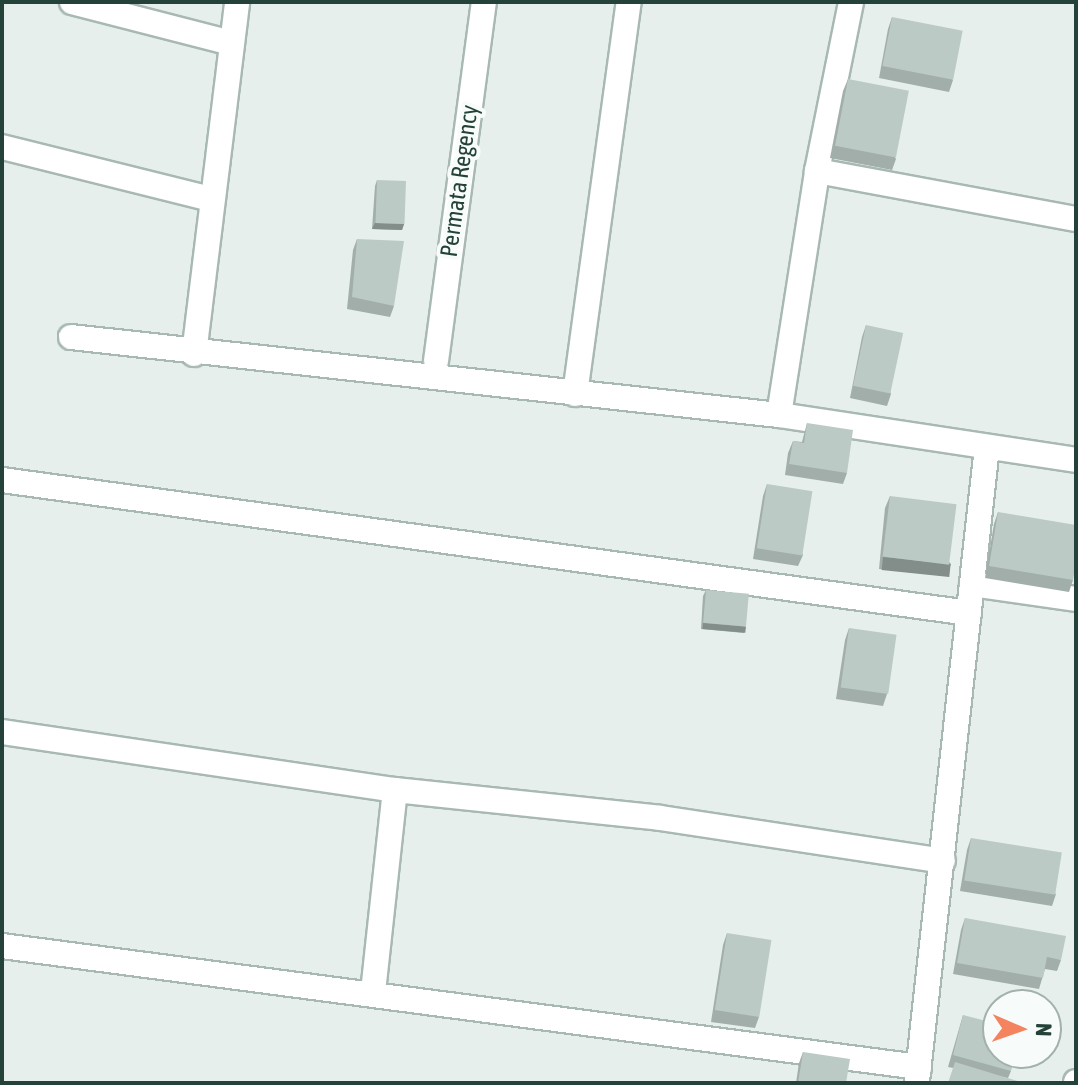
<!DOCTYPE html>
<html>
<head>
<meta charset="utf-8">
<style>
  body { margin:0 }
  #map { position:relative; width:1078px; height:1085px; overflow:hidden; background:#e6efeb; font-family:"Asap Condensed",sans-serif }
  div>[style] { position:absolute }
  .roads { filter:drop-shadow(2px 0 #a8b8b2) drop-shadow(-2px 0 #a8b8b2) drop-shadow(0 2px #a8b8b2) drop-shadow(0 -2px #a8b8b2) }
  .minor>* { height:24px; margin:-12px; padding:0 12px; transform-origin:12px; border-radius:12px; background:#fff }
  .wall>* { inset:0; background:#a1aea9 }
  .shaded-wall>* { inset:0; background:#838d89; transform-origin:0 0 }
  .building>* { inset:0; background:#bbcac4; transform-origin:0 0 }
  span { translate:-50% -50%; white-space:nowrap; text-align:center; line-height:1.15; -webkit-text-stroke:8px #f7fbf9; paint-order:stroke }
  .street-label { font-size:24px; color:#24423a }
  .frame { position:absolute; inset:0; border:4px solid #24423a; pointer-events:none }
  .north { position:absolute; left:982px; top:989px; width:80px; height:80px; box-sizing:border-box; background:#f7fbf9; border:2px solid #a3b1ad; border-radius:50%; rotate:92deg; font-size:22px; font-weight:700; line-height:32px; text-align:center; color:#24423a }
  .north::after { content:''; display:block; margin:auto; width:28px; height:36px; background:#f4845f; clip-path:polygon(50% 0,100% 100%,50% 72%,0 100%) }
</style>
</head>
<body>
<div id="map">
  <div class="roads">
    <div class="minor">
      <i style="left:72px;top:2px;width:165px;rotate:14.4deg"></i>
      <i style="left:2px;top:147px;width:214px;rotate:14deg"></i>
      <i style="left:817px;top:171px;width:263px;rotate:10.5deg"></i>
      <i style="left:71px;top:337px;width:712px;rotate:6.29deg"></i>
      <i style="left:779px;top:415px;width:247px;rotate:-81.1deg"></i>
      <i style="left:817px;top:171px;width:172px;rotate:-78.6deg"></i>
      <i style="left:194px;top:354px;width:355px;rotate:-83deg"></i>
      <i style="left:436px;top:361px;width:362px;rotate:-82.4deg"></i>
      <i style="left:575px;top:394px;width:396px;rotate:-82.2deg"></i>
      <i style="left:779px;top:415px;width:300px;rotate:8.6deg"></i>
      <i style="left:2px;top:480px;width:976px;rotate:7.83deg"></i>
      <i style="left:972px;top:584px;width:105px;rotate:8.2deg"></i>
      <i style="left:2px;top:732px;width:397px;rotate:8.4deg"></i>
      <i style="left:395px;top:790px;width:266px;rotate:6deg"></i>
      <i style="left:660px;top:818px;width:286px;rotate:8.6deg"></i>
      <i style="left:2px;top:946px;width:925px;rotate:7.52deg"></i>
      <i style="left:373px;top:992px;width:203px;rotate:-83.8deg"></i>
      <i style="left:917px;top:1081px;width:638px;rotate:-83.7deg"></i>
      <i style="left:1076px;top:1083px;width:1px;rotate:-90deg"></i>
    </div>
  </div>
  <div class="wall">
    <i style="clip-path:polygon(892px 17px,953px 80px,949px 92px,879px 78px,888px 29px)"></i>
    <i style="clip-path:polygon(848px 79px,896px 159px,892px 170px,830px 158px,843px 91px)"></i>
    <i style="clip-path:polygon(377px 180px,404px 224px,402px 230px,372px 229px,375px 186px)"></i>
    <i style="clip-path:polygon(357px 239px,394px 306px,390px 317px,347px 309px,353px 250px)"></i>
    <i style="clip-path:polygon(866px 325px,891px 394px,887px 406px,850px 398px,862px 337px)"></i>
    <i style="clip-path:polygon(807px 423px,847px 473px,843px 484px,785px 475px,788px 453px,793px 441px,802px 442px)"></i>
    <i style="clip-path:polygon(767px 484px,803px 555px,798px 566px,753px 559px,763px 496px)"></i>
    <i style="clip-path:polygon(890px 496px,951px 564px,946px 576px,879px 569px,885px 508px)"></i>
    <i style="clip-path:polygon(998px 512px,1073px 580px,1069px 592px,985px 578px,994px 524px)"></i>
    <i style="clip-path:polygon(706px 590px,746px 627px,744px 633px,701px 629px,703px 596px)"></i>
    <i style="clip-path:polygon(849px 628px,887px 694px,883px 706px,836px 699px,845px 640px)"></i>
    <i style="clip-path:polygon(971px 838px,1056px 894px,1052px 906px,960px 891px,967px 850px)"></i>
    <i style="clip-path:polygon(965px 918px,1061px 960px,1057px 971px,1045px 969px,1039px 989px,953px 974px,961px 930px)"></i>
    <i style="clip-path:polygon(727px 933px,759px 1017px,755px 1028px,711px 1022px,723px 945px)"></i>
    <i style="clip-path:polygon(963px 1015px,1011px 1071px,1008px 1078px,948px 1067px)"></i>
    <i style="clip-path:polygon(803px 1052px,846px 1083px,796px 1083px,799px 1063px)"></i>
  </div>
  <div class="shaded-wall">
    <i style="clip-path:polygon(375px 223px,404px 224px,402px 230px,372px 229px)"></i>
    <i style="left:883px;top:557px;width:68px;height:13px;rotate:6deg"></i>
    <i style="left:703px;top:623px;width:43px;height:6px;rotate:5deg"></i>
  </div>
  <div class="building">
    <i style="left:892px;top:17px;width:72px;height:50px;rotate:11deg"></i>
    <i style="left:848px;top:79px;width:62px;height:68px;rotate:11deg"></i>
    <i style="left:377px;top:180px;width:29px;height:43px;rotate:2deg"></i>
    <i style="clip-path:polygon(357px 239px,404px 241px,394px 306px,352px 297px)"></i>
    <i style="left:866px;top:325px;width:38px;height:62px;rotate:12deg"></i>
    <i style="clip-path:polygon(807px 423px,853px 430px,847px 473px,789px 464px,793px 441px,804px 443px)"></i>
    <i style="left:767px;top:484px;width:46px;height:65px;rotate:9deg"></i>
    <i style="left:890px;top:496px;width:67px;height:61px;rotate:7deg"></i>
    <i style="clip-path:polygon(998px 512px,1076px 525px,1076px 563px,1073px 580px,989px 566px)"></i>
    <i style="left:706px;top:590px;width:43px;height:33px;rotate:5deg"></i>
    <i style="left:849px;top:628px;width:48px;height:60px;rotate:8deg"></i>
    <i style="left:971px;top:838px;width:92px;height:43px;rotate:9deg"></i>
    <i style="clip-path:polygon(965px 918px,1066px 936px,1061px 960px,1047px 957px,1043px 978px,957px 963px)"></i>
    <i style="left:727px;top:933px;width:45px;height:78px;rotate:9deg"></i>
    <i style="clip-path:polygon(963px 1015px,998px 1024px,998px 1053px,1016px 1053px,1011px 1071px,953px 1055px)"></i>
    <i style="clip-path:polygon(803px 1052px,850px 1059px,846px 1083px,798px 1083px)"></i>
    <i style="clip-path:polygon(955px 1062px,1024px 1083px,948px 1083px)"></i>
  </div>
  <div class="street-label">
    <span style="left:459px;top:181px;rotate:-82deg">Permata Regency</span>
  </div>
  <div class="frame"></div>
  <div class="north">N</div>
</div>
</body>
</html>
